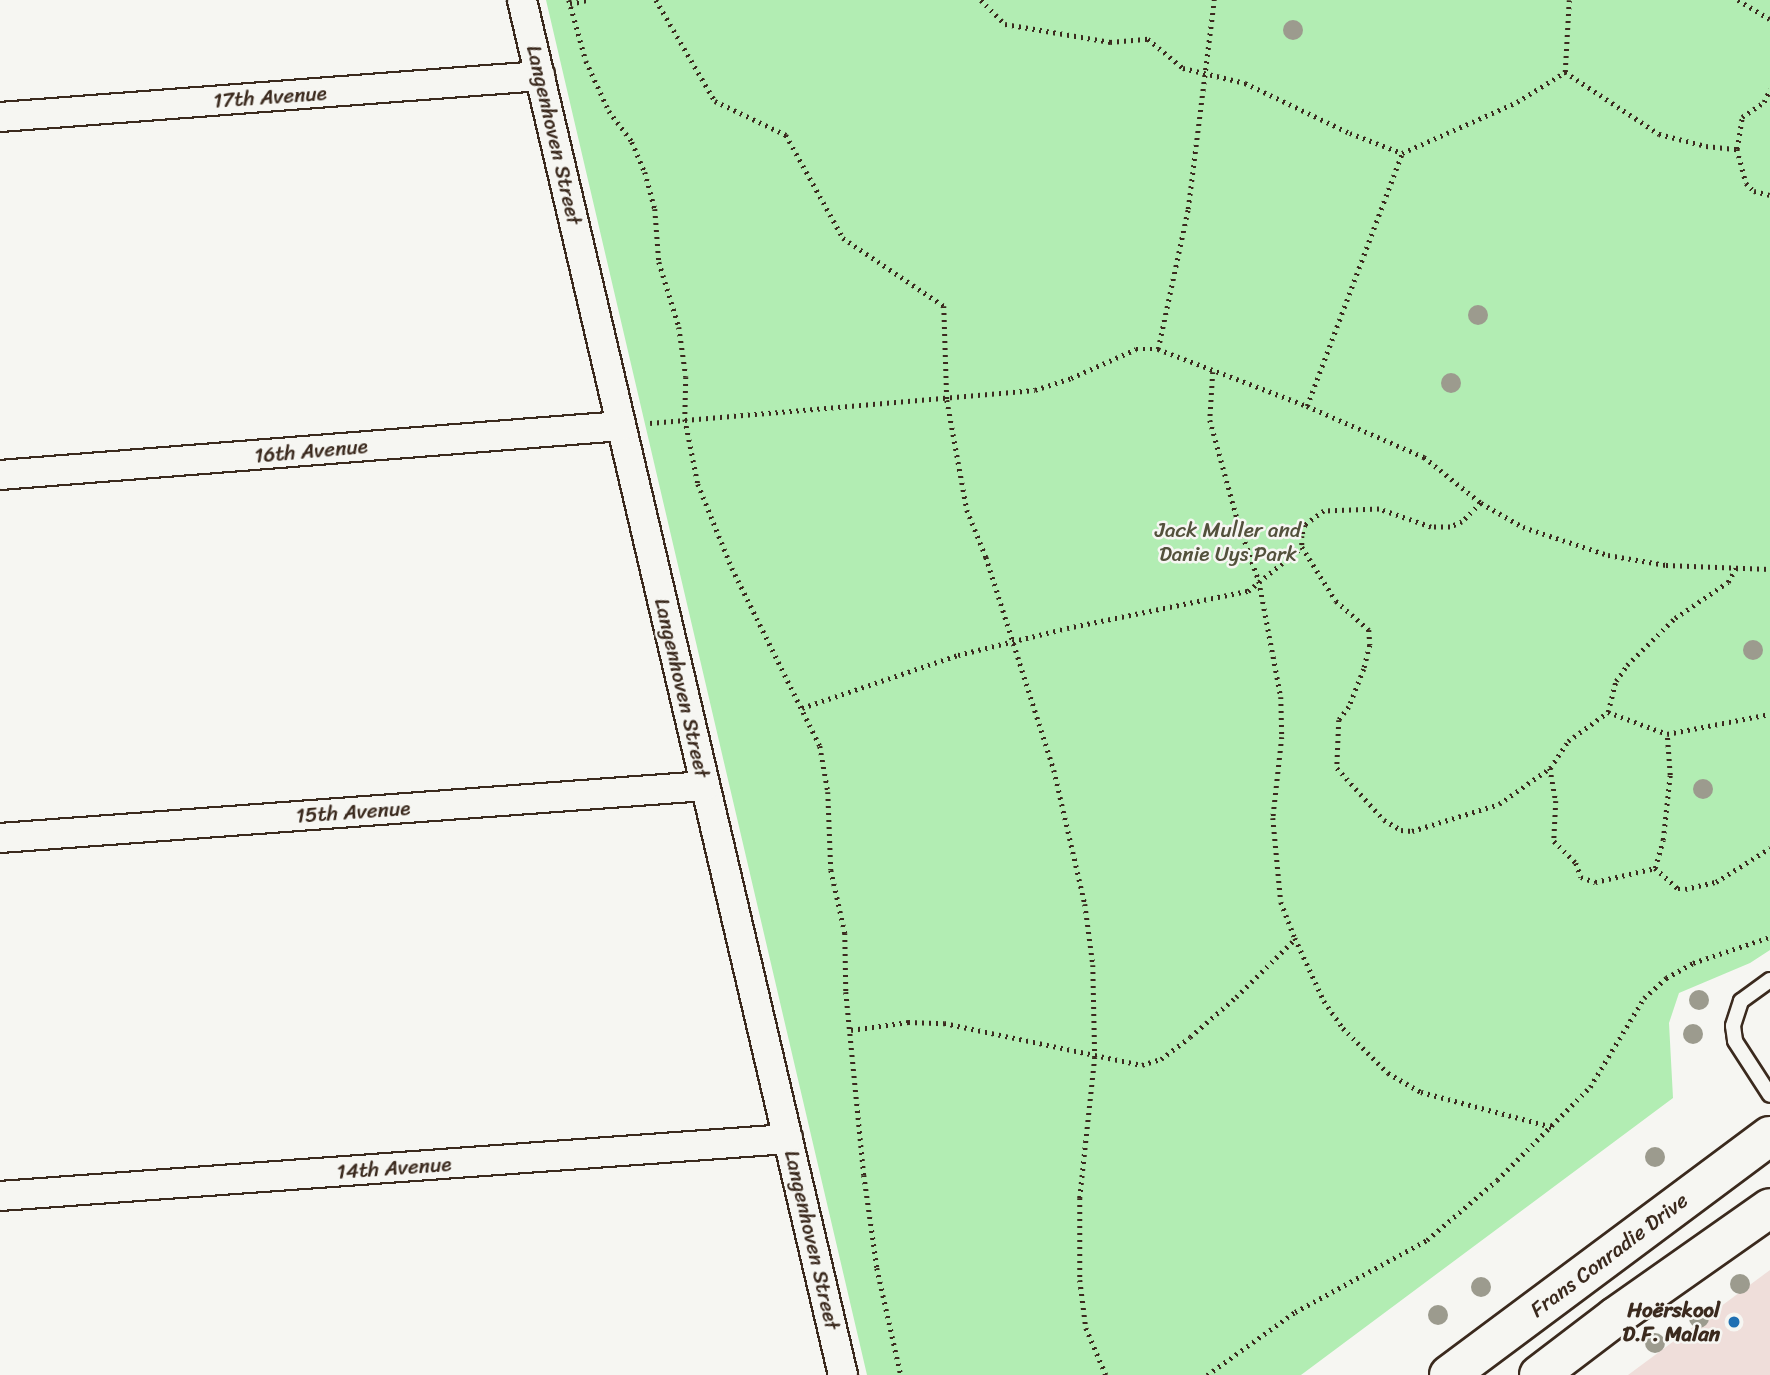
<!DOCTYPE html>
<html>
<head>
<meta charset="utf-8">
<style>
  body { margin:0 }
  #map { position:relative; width:1770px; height:1375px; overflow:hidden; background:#f6f6f2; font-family:Sriracha,sans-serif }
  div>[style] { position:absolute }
  .built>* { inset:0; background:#efdeda }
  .green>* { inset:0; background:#b2edb3 }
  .path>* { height:4.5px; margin-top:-2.25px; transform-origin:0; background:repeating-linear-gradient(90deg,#3b2a1e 0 2px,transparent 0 7px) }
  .roads { filter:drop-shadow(2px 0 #3b2a1e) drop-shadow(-2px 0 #3b2a1e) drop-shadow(0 2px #3b2a1e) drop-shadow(0 -2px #3b2a1e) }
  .service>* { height:14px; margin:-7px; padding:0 7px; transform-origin:7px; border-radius:7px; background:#f6f6f2 }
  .minor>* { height:28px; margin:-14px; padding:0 14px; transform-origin:14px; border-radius:14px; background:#f6f6f2 }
  .secondary>* { height:38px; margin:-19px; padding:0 19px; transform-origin:19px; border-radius:19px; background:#f6f6f2 }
  .trees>* { width:20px; height:20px; margin:-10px; border-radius:50%; background:#9c9b8e }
  .dots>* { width:19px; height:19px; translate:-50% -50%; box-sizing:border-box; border:4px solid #f6f6f2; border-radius:50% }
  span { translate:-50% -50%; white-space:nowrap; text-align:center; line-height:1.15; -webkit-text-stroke:5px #f6f6f2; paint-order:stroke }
  .street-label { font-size:21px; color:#3b2a1e }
  .park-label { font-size:21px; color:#53513c }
  .poi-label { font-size:21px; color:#3b2a1e; font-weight:700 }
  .right { translate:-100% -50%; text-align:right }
</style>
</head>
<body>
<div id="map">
  <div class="built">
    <i style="clip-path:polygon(1770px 1270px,1770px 1375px,1628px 1375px)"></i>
  </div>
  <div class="green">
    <i style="clip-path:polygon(546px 0,1770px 0,1770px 950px,1750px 963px,1679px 993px,1669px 1023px,1673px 1098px,1301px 1375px,867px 1375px)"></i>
  </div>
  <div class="path">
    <i style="left:569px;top:0;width:63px;rotate:74.4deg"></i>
    <i style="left:586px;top:61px;width:55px;rotate:65.3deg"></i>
    <i style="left:609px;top:111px;width:39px;rotate:53deg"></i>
    <i style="left:632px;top:142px;width:33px;rotate:67deg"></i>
    <i style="left:645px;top:172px;width:38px;rotate:75deg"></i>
    <i style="left:655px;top:209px;width:53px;rotate:85.7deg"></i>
    <i style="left:659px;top:262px;width:68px;rotate:72.9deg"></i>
    <i style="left:679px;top:327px;width:50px;rotate:82deg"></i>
    <i style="left:686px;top:377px;width:42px;rotate:91.4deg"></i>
    <i style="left:685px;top:419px;width:66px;rotate:78.7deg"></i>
    <i style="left:698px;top:484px;width:91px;rotate:68deg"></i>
    <i style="left:732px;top:568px;width:199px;rotate:63.7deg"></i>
    <i style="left:820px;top:746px;width:47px;rotate:80.1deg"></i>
    <i style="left:828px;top:792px;width:78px;rotate:87.8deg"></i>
    <i style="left:831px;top:870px;width:65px;rotate:77.5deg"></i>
    <i style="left:845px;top:933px;width:59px;rotate:89deg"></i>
    <i style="left:846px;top:992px;width:184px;rotate:84.4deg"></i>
    <i style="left:864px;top:1175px;width:94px;rotate:82deg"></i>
    <i style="left:877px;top:1268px;width:110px;rotate:77.4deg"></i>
    <i style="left:656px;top:0;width:117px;rotate:59.7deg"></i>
    <i style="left:715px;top:101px;width:79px;rotate:25.6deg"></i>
    <i style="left:786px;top:135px;width:118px;rotate:61deg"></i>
    <i style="left:843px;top:238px;width:122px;rotate:34deg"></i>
    <i style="left:944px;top:306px;width:94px;rotate:88.2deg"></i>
    <i style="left:947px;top:400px;width:112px;rotate:79.7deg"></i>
    <i style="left:967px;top:510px;width:51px;rotate:68deg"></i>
    <i style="left:986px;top:557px;width:224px;rotate:72.3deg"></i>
    <i style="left:1054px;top:770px;width:138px;rotate:77deg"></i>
    <i style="left:1085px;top:904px;width:62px;rotate:82.5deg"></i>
    <i style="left:1093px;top:965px;width:92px;rotate:88.8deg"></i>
    <i style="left:1095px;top:1057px;width:142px;rotate:96.1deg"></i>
    <i style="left:1080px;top:1198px;width:82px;rotate:90deg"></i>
    <i style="left:1080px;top:1280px;width:48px;rotate:82.9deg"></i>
    <i style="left:1086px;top:1328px;width:51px;rotate:66.9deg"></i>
    <i style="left:981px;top:0;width:34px;rotate:45deg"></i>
    <i style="left:1005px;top:24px;width:107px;rotate:9.7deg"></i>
    <i style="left:1110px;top:42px;width:38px;rotate:-5deg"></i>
    <i style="left:1148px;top:39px;width:45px;rotate:39.6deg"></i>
    <i style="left:1183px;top:68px;width:64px;rotate:13.6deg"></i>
    <i style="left:1245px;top:83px;width:116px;rotate:25.5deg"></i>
    <i style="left:1350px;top:133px;width:56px;rotate:21deg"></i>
    <i style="left:1738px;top:0;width:37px;rotate:31deg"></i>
    <i style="left:570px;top:4px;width:17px;rotate:-13deg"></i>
    <i style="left:1565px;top:72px;width:113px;rotate:33.4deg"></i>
    <i style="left:1659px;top:134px;width:49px;rotate:14.3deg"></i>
    <i style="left:1706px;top:146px;width:31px;rotate:6deg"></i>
    <i style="left:1737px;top:149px;width:35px;rotate:75deg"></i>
    <i style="left:1746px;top:183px;width:11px;rotate:45deg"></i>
    <i style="left:1754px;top:191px;width:16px;rotate:14deg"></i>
    <i style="left:1737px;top:149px;width:32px;rotate:-81deg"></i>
    <i style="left:1742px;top:117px;width:27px;rotate:-34deg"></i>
    <i style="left:1764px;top:102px;width:14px;rotate:-65deg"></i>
    <i style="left:1158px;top:349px;width:143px;rotate:-77.9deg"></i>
    <i style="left:1188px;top:209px;width:211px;rotate:-82.9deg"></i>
    <i style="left:1213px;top:372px;width:48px;rotate:93.6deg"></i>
    <i style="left:1210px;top:420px;width:106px;rotate:74.6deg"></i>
    <i style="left:1238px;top:522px;width:63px;rotate:70.4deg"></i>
    <i style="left:1259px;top:581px;width:118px;rotate:79.3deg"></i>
    <i style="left:1281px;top:697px;width:40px;rotate:88.6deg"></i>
    <i style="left:1282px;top:737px;width:81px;rotate:96.3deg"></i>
    <i style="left:1273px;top:818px;width:84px;rotate:84.6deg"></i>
    <i style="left:1281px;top:902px;width:39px;rotate:69deg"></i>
    <i style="left:1295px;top:938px;width:69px;rotate:65.3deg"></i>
    <i style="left:1324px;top:1001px;width:33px;rotate:55deg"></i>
    <i style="left:1343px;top:1028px;width:64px;rotate:45deg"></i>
    <i style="left:1388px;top:1073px;width:38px;rotate:30deg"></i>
    <i style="left:1421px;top:1092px;width:137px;rotate:14.9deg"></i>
    <i style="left:1307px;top:406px;width:270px;rotate:-69.4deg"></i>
    <i style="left:1402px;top:153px;width:126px;rotate:-23.9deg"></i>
    <i style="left:1517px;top:102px;width:57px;rotate:-32deg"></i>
    <i style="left:1565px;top:72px;width:72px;rotate:-86.8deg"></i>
    <i style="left:650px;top:423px;width:386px;rotate:-4.9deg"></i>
    <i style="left:1035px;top:390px;width:38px;rotate:-18deg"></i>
    <i style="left:1071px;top:378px;width:71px;rotate:-24deg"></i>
    <i style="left:1136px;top:349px;width:22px"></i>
    <i style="left:1158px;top:349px;width:160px;rotate:20.9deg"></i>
    <i style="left:1307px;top:406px;width:128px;rotate:23.6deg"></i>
    <i style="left:1424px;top:457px;width:73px;rotate:38.9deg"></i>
    <i style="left:1481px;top:503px;width:48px;rotate:29.7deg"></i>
    <i style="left:1523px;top:527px;width:89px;rotate:18.2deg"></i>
    <i style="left:1608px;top:555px;width:59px;rotate:9.8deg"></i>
    <i style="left:1666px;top:565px;width:104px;rotate:2.2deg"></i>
    <i style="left:1481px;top:503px;width:27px;rotate:135deg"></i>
    <i style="left:1462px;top:522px;width:13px;rotate:157deg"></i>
    <i style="left:1450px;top:527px;width:19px;rotate:180deg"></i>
    <i style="left:1431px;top:527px;width:55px;rotate:-160.9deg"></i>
    <i style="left:1379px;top:509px;width:55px;rotate:177.9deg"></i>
    <i style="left:1324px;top:511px;width:24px;rotate:144deg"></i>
    <i style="left:1305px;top:525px;width:11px;rotate:105deg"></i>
    <i style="left:1302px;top:536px;width:11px;rotate:90deg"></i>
    <i style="left:1302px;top:547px;width:64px;rotate:57.8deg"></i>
    <i style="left:1336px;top:601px;width:44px;rotate:41.3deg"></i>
    <i style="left:1369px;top:630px;width:15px;rotate:86deg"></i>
    <i style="left:1370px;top:645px;width:25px;rotate:104deg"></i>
    <i style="left:1364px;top:669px;width:41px;rotate:111.5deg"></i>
    <i style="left:1349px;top:707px;width:16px;rotate:128deg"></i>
    <i style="left:1339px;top:720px;width:48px;rotate:92.4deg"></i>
    <i style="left:1337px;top:768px;width:70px;rotate:47.9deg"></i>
    <i style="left:1384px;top:820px;width:20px;rotate:30deg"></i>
    <i style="left:1401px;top:830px;width:11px;rotate:5deg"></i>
    <i style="left:1412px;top:831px;width:91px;rotate:-17.2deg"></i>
    <i style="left:1499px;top:804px;width:62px;rotate:-35.2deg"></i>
    <i style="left:1550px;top:768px;width:32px;rotate:-56deg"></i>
    <i style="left:1568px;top:741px;width:49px;rotate:-35.9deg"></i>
    <i style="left:1608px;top:712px;width:32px;rotate:-76deg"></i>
    <i style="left:1616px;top:681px;width:19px;rotate:-55deg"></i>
    <i style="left:1627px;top:665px;width:67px;rotate:-44.4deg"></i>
    <i style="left:1675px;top:618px;width:64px;rotate:-34.2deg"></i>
    <i style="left:1728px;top:582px;width:16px;rotate:-60deg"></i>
    <i style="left:802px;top:708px;width:165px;rotate:-18.8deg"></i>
    <i style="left:958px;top:655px;width:112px;rotate:-13.9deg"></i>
    <i style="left:1067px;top:628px;width:185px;rotate:-11.6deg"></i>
    <i style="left:1248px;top:591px;width:70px;rotate:-39.2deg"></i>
    <i style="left:1608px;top:712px;width:63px;rotate:20.4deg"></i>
    <i style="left:1667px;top:734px;width:105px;rotate:-11deg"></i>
    <i style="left:1550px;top:768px;width:34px;rotate:80deg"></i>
    <i style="left:1556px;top:801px;width:40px;rotate:92.9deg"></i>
    <i style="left:1554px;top:841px;width:31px;rotate:45deg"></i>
    <i style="left:1576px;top:863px;width:15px;rotate:70deg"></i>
    <i style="left:1581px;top:877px;width:15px;rotate:20deg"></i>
    <i style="left:1595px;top:882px;width:62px;rotate:-13.1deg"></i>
    <i style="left:1655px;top:868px;width:29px;rotate:-74deg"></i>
    <i style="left:1663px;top:840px;width:65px;rotate:-83.9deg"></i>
    <i style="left:1670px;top:775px;width:41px;rotate:-94.2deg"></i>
    <i style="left:1655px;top:868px;width:31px;rotate:42deg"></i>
    <i style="left:1678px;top:889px;width:7px"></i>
    <i style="left:1685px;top:889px;width:32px;rotate:-13deg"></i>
    <i style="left:1716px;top:882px;width:64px;rotate:-32.2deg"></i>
    <i style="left:851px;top:1030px;width:58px;rotate:-8deg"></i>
    <i style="left:908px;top:1022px;width:36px;rotate:2deg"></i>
    <i style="left:944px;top:1023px;width:202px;rotate:12deg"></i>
    <i style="left:1142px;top:1065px;width:20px;rotate:-18deg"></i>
    <i style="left:1161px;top:1059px;width:36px;rotate:-37deg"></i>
    <i style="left:1190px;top:1037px;width:61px;rotate:-41deg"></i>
    <i style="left:1236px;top:997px;width:83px;rotate:-44.5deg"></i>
    <i style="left:1207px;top:1375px;width:108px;rotate:-35.6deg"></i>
    <i style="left:1295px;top:1312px;width:150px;rotate:-28.6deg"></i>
    <i style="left:1427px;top:1240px;width:92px;rotate:-40.6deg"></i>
    <i style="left:1497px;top:1180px;width:132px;rotate:-45deg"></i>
    <i style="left:1590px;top:1087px;width:104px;rotate:-58.8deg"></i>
    <i style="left:1644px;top:998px;width:30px;rotate:-42deg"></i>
    <i style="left:1666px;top:978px;width:31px;rotate:-29deg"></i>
    <i style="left:1693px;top:963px;width:81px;rotate:-18.7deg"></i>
  </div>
  <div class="roads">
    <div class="service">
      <i style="left:1770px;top:980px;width:36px;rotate:144deg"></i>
      <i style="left:1741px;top:1001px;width:26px;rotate:108deg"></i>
      <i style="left:1733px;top:1026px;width:15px;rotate:82deg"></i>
      <i style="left:1735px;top:1041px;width:64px;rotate:57.1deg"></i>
    </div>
    <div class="minor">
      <i style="left:522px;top:0;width:1412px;rotate:76.86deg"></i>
      <i style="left:0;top:117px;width:542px;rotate:-4.34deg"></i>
      <i style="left:0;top:475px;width:623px;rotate:-4.51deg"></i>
      <i style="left:0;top:838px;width:707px;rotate:-4.22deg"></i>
      <i style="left:0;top:1196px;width:790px;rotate:-4.14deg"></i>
    </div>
    <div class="secondary">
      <i style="left:1449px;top:1375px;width:400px;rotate:-36.7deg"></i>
      <i style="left:1539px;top:1375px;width:96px;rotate:-37.3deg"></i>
      <i style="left:1615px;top:1317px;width:189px;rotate:-35.1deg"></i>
    </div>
  </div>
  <div class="trees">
    <i style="left:1293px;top:30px"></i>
    <i style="left:1478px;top:315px"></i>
    <i style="left:1451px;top:383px"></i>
    <i style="left:1753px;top:650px"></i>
    <i style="left:1703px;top:789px"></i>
    <i style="left:1699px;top:1000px"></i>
    <i style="left:1693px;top:1034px"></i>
    <i style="left:1655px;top:1157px"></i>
    <i style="left:1740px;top:1284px"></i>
    <i style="left:1481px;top:1287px"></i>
    <i style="left:1438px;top:1315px"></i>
    <i style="left:1699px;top:1318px"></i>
    <i style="left:1655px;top:1343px"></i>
  </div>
  <div class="dots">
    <i style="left:1734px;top:1322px;background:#1f6fb2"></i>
  </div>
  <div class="street-label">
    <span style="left:270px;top:97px;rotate:-4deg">17th Avenue</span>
    <span style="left:554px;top:135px;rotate:77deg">Langenhoven Street</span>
    <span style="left:311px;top:451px;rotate:-5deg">16th Avenue</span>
    <span style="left:682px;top:688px;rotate:77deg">Langenhoven Street</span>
    <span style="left:353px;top:812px;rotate:-4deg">15th Avenue</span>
    <span style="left:394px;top:1168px;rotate:-4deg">14th Avenue</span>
    <span style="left:812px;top:1240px;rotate:77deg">Langenhoven Street</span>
    <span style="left:1609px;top:1255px;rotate:-37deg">Frans Conradie Drive</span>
  </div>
  <div class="park-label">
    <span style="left:1228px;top:542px">Jack Muller and<br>Danie Uys Park</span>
  </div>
  <div class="poi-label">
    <span class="right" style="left:1720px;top:1322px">Hoërskool<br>D.F. Malan</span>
  </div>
</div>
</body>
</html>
